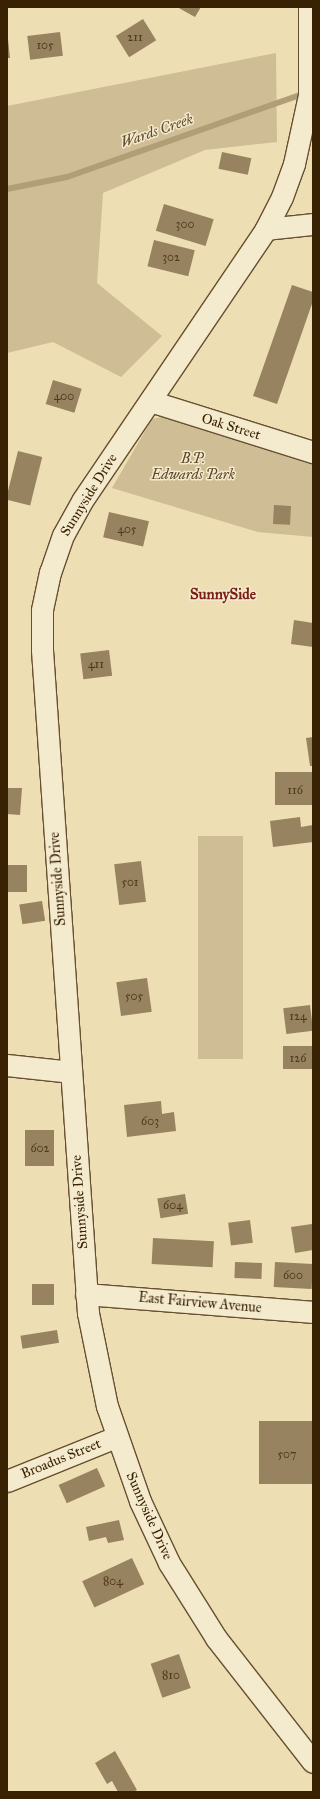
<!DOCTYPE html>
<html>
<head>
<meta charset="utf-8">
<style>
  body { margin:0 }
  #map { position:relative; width:320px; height:1799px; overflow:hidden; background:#eedeb3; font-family:"IM FELL Great Primer",serif }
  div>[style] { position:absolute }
  .green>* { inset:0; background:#cfbe95; transform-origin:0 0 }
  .stream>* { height:6px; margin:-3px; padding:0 3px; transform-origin:3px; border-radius:3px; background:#b09e77 }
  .building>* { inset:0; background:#97835f; transform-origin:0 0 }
  .roads { filter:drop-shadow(1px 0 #66502f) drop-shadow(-1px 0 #66502f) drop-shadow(0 1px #66502f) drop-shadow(0 -1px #66502f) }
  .minor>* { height:21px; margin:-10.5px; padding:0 10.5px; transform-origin:10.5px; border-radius:10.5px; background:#f4eace }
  span { translate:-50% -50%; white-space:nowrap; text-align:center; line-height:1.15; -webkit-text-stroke:3px #f4eace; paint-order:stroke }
  .number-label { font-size:12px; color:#503a1a }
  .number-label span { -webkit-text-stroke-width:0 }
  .street-label { font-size:14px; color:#392103 }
  .park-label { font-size:14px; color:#5e4828; font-style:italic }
  .water-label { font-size:15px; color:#634d2c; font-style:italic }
  .neighbourhood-label { font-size:15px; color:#7a1f14; font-weight:700 }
  .frame { position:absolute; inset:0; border:8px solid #392103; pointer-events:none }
</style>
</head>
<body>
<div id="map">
  <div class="green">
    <i style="clip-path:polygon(276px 53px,277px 142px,205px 150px,103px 193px,97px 283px,162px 336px,121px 377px,53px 342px,7px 353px,7px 106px)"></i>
    <i style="clip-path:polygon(171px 415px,313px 460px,313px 537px,258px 532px,112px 488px,152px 419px)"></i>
    <i style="left:198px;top:836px;width:45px;height:223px"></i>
  </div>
  <div class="stream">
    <i style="left:7px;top:189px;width:61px;rotate:-11.3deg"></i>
    <i style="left:67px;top:177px;width:253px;rotate:-19.4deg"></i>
  </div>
  <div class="building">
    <i style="clip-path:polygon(177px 7px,201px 7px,195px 17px)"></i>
    <i style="left:143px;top:19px;width:25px;height:32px;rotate:58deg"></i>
    <i style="clip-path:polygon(7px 30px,10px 58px,7px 58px)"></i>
    <i style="left:60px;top:32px;width:24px;height:33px;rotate:83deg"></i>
    <i style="left:222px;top:152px;width:30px;height:17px;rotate:12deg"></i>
    <i style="left:164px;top:204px;width:52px;height:28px;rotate:17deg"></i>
    <i style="left:154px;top:240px;width:42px;height:27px;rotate:14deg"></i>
    <i style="clip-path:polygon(292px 285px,313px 292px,313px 301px,277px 404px,253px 396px)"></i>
    <i style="left:53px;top:380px;width:30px;height:25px;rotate:17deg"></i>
    <i style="left:18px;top:451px;width:25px;height:50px;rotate:14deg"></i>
    <i style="left:274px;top:505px;width:17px;height:19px;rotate:3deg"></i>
    <i style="left:109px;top:512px;width:41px;height:26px;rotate:13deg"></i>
    <i style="clip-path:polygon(294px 620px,313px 623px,313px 647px,291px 644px)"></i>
    <i style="left:109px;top:650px;width:26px;height:29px;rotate:83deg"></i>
    <i style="clip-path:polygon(313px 737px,313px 766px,310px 766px,306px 738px)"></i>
    <i style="left:313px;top:772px;width:33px;height:38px;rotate:90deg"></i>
    <i style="clip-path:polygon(7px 788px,22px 788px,20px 815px,7px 814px)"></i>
    <i style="clip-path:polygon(300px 817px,301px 827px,313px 825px,313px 842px,273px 847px,270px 821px)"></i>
    <i style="left:141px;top:861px;width:41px;height:27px;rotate:83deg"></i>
    <i style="left:7px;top:865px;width:20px;height:27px"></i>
    <i style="left:42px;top:901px;width:20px;height:23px;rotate:81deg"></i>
    <i style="left:147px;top:978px;width:34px;height:31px;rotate:82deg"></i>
    <i style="left:310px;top:1005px;width:26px;height:27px;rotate:83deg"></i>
    <i style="left:313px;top:1046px;width:23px;height:30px;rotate:90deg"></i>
    <i style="clip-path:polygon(161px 1101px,162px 1114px,174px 1112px,176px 1131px,127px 1137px,124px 1105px)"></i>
    <i style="left:54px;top:1130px;width:36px;height:29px;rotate:90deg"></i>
    <i style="left:185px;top:1194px;width:20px;height:28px;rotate:81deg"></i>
    <i style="left:250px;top:1220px;width:23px;height:22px;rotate:83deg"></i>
    <i style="clip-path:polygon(312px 1224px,313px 1250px,295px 1253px,291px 1227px)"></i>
    <i style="left:153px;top:1238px;width:61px;height:26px;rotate:3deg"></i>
    <i style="left:235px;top:1262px;width:27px;height:16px;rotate:2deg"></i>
    <i style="left:275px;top:1262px;width:38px;height:25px;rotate:3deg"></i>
    <i style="left:32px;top:1284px;width:22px;height:21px"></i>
    <i style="left:57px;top:1330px;width:13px;height:37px;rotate:81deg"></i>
    <i style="left:313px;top:1421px;width:63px;height:54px;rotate:90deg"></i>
    <i style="left:97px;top:1468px;width:20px;height:42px;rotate:66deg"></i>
    <i style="clip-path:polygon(119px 1520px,124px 1540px,108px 1543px,106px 1537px,89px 1541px,86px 1527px)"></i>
    <i style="left:132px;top:1558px;width:29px;height:55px;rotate:65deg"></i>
    <i style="left:179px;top:1654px;width:36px;height:30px;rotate:71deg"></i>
    <i style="clip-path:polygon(115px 1751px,137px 1790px,133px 1792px,118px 1792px,112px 1781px,107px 1784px,95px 1763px)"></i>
  </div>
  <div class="roads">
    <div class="minor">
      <i style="left:309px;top:7px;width:88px;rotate:90deg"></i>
      <i style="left:309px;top:95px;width:71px;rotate:102.3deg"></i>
      <i style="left:294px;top:164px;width:35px;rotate:110deg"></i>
      <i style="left:282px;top:197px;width:36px;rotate:117deg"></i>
      <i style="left:266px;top:229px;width:328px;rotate:124.1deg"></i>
      <i style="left:82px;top:501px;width:39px;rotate:119deg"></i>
      <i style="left:63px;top:535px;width:39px;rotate:109deg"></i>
      <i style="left:50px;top:572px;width:39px;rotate:102deg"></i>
      <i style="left:42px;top:610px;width:40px;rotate:90deg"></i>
      <i style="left:42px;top:650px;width:665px;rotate:86.03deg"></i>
      <i style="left:88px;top:1313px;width:95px;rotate:78.5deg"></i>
      <i style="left:107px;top:1406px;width:101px;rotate:70.8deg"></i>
      <i style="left:140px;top:1501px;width:68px;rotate:64.9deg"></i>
      <i style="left:169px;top:1563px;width:89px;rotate:57.9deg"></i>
      <i style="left:216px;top:1638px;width:157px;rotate:52deg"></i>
      <i style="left:266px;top:229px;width:47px;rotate:-6.1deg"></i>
      <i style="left:150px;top:401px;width:171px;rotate:17.4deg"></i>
      <i style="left:7px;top:1065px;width:64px;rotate:6.2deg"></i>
      <i style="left:86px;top:1294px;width:228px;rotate:4.5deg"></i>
      <i style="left:7px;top:1481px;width:118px;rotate:-22deg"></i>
    </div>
  </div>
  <div class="number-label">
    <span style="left:135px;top:38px">211</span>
    <span style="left:45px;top:46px">105</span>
    <span style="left:185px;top:225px">300</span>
    <span style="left:171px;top:258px">302</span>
    <span style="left:64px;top:397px">400</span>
    <span style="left:127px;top:530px">405</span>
    <span style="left:96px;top:665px">411</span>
    <span style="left:295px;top:791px">116</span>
    <span style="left:130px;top:883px">501</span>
    <span style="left:134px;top:997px">505</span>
    <span style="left:298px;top:1017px">124</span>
    <span style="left:298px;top:1059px">126</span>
    <span style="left:150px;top:1122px">603</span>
    <span style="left:40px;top:1149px">602</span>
    <span style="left:173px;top:1206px">604</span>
    <span style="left:293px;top:1276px">600</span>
    <span style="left:287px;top:1455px">507</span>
    <span style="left:113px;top:1582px">804</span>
    <span style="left:171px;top:1676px">810</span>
  </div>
  <div class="street-label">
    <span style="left:231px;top:427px;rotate:17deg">Oak Street</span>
    <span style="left:89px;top:495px;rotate:-58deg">Sunnyside Drive</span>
    <span style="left:58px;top:879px;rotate:-94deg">Sunnyside Drive</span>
    <span style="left:80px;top:1202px;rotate:-94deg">Sunnyside Drive</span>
    <span style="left:200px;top:1303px;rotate:5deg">East Fairview Avenue</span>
    <span style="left:61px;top:1459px;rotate:-22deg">Broadus Street</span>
    <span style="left:149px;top:1516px;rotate:66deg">Sunnyside Drive</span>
  </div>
  <div class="park-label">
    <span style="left:193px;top:467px">B.P.<br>Edwards Park</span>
  </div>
  <div class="water-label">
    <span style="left:157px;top:131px;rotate:-19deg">Wards Creek</span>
  </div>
  <div class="neighbourhood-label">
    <span style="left:223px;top:595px">SunnySide</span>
  </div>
  <div class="frame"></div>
</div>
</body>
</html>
